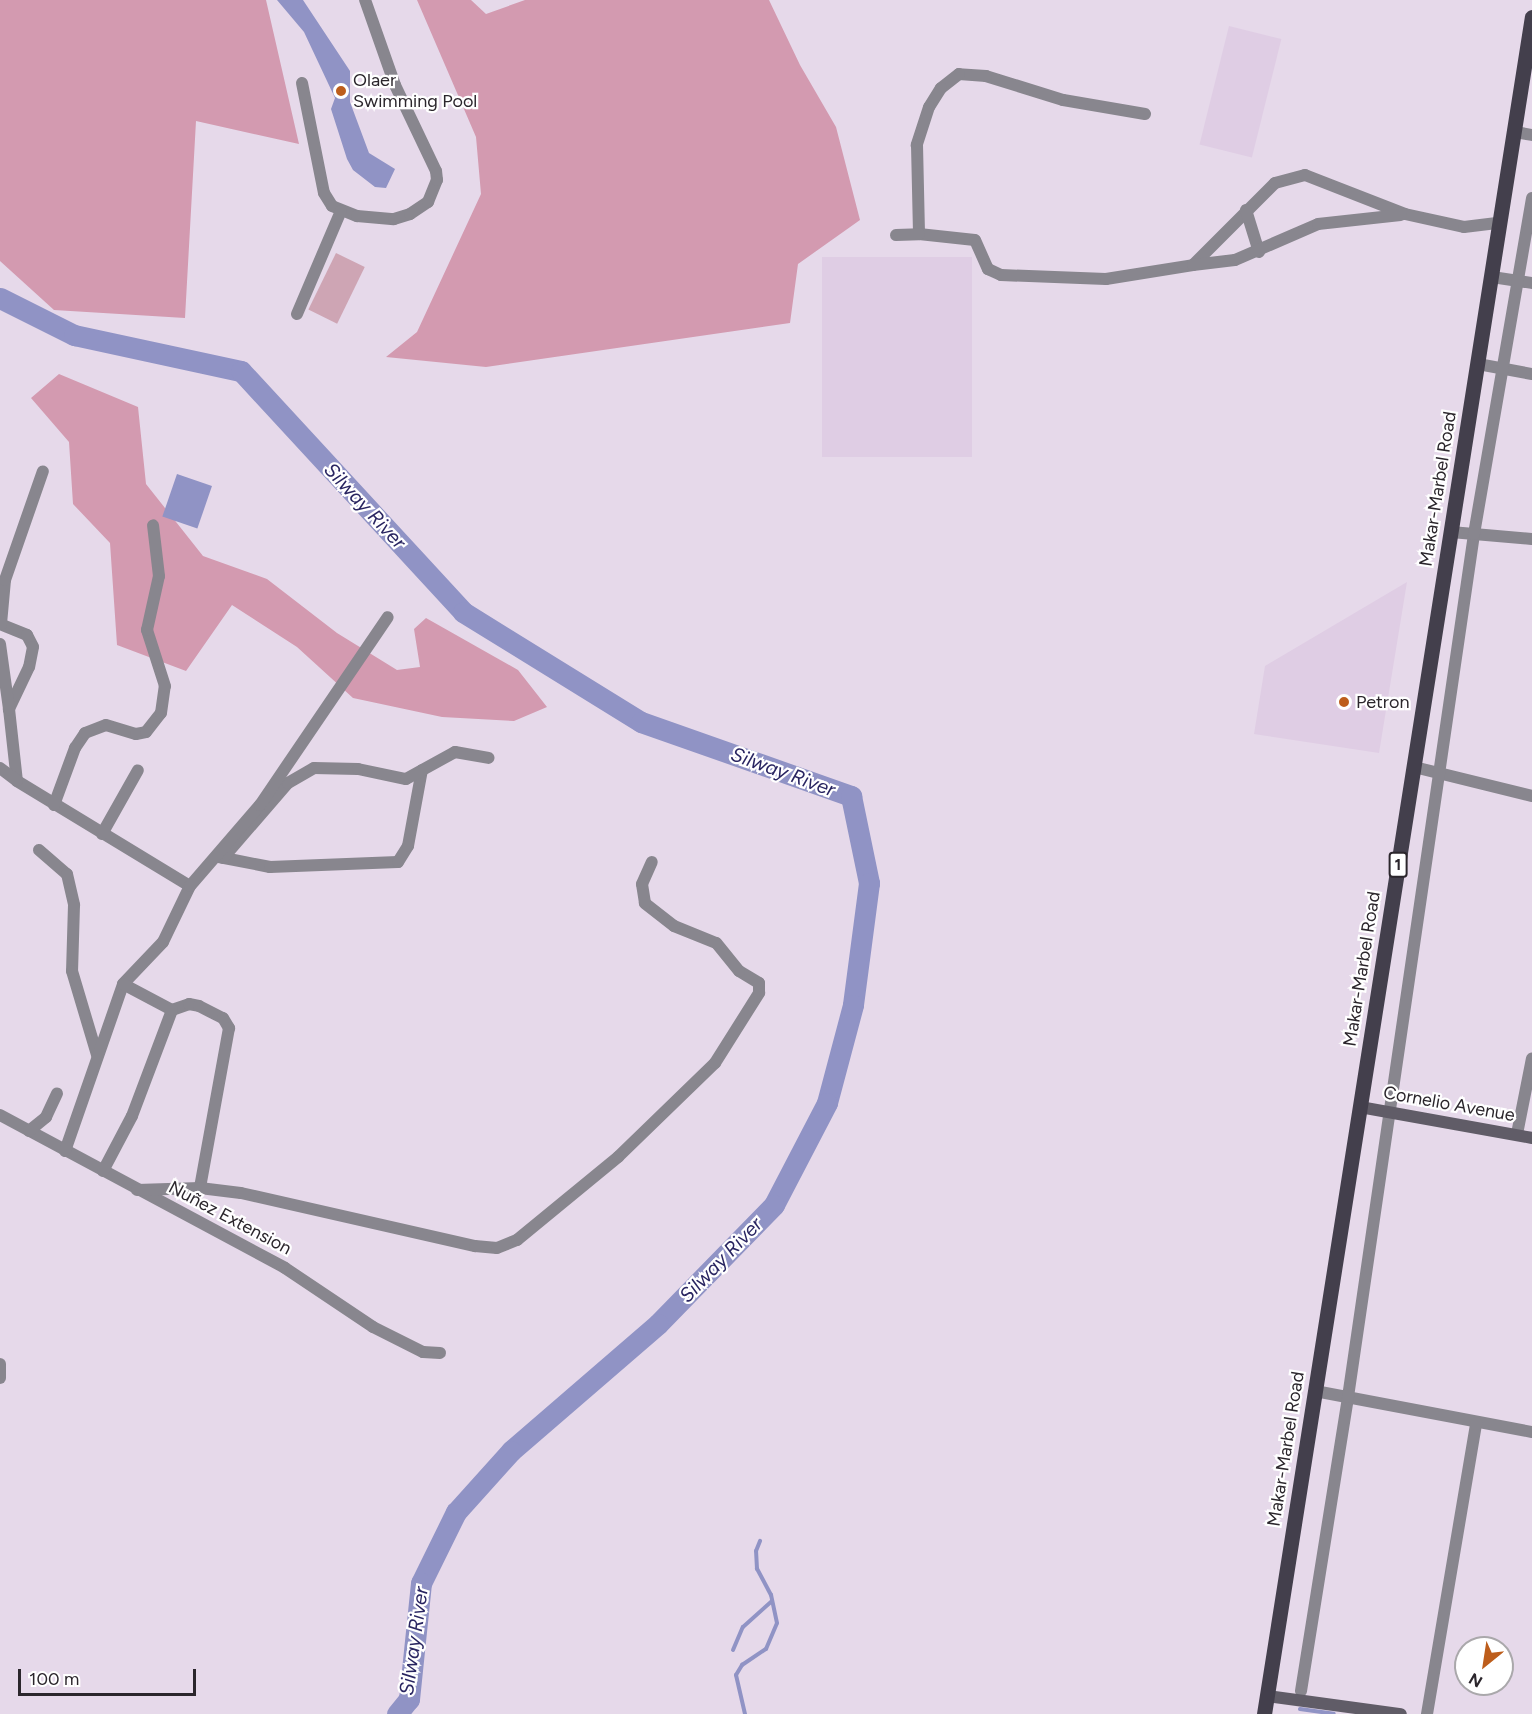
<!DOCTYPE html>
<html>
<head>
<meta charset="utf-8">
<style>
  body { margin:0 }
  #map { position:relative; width:1532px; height:1714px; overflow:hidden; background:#e6d9ea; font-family:Figtree,sans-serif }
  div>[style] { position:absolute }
  .built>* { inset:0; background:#dfcde4; transform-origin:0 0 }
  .green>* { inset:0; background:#cea5b4; transform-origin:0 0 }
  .forest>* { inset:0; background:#d39ab0 }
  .water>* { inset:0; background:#9093c5; transform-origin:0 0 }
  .stream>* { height:4px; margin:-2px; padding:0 2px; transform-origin:2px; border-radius:2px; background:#9093c5 }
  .river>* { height:21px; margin:-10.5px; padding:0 10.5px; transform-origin:10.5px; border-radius:10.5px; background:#9093c5 }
  .street>* { height:12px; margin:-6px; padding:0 6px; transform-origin:6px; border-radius:6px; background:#88868e }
  .secondary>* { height:12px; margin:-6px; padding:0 6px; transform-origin:6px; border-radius:6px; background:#605c67 }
  .primary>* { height:15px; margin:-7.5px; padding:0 7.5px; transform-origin:7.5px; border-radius:7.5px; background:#433f4c }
  .dots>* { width:16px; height:16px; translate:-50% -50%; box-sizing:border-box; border:3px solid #fff; border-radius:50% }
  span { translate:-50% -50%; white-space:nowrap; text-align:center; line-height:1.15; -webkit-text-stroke:4.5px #fff; paint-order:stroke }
  .shield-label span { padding:2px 4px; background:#fff; border:2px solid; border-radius:4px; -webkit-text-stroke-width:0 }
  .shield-label { font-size:16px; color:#2b262c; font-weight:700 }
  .poi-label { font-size:18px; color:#2b262c }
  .left { translate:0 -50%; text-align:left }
  .street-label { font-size:18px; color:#2b262c }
  .water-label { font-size:20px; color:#292561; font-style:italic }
  .north { position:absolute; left:1454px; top:1636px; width:60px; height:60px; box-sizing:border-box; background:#fff; border:2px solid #aaa8ab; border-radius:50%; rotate:210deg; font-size:16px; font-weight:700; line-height:24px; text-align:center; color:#2b262c }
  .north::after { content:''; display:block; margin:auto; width:21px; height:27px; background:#bd5d1b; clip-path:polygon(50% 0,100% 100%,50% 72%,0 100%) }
  .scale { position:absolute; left:18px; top:1669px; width:178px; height:27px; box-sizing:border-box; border:3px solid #2b262c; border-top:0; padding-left:8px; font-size:18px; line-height:21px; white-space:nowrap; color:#2b262c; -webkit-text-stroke:4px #fff; paint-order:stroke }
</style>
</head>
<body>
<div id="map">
  <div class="built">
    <i style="left:1229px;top:26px;width:54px;height:122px;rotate:14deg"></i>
    <i style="left:822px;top:257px;width:150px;height:200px"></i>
    <i style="clip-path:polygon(1407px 582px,1379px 753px,1254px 734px,1265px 666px)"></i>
  </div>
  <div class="green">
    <i style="left:336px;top:253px;width:32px;height:63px;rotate:26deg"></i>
  </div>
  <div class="forest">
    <i style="clip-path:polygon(0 0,266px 0,299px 144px,196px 121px,185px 318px,54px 310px,0 261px)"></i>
    <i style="clip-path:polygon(417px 0,471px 0,486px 14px,525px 0,769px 0,800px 65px,836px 127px,860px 220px,798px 264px,790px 323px,486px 367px,386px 357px,417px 332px,481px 194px,476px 137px)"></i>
    <i style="clip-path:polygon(59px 374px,138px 407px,146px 484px,203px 556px,267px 579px,337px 633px,397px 670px,420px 667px,414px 629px,426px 618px,518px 670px,547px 707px,514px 721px,442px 717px,353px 698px,297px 647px,232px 605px,186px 671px,117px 645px,110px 543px,73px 504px,69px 442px,31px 398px)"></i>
  </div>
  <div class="water">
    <i style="clip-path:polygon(277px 0,303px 0,350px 71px,350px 102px,369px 153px,395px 169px,386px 188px,375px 187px,353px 170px,347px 159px,331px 109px,335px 98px,304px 32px)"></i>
    <i style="left:177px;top:474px;width:37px;height:45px;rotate:19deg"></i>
  </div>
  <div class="stream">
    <i style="left:733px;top:1650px;width:25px;rotate:-67deg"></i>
    <i style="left:743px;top:1627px;width:39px;rotate:-42deg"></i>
    <i style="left:1300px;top:1709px;width:34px;rotate:8deg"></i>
    <i style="left:745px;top:1714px;width:40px;rotate:-103deg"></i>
    <i style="left:736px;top:1675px;width:12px;rotate:-59deg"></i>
    <i style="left:742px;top:1665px;width:29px;rotate:-34deg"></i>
    <i style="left:766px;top:1649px;width:28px;rotate:-67deg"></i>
    <i style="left:777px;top:1623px;width:29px;rotate:-102deg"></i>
    <i style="left:771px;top:1595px;width:30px;rotate:-118deg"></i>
    <i style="left:757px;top:1569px;width:18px;rotate:-93deg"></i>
    <i style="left:756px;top:1551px;width:11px;rotate:-68deg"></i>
  </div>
  <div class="river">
    <i style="left:0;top:298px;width:83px;rotate:26.6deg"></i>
    <i style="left:74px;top:335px;width:171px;rotate:12.2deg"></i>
    <i style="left:241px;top:371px;width:328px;rotate:47.3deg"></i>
    <i style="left:463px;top:612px;width:209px;rotate:31.7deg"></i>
    <i style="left:641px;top:722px;width:223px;rotate:19.4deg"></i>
    <i style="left:851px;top:796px;width:89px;rotate:78.3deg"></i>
    <i style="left:869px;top:883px;width:123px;rotate:97.5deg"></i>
    <i style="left:853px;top:1005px;width:101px;rotate:104.9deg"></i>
    <i style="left:827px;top:1103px;width:115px;rotate:117.5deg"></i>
    <i style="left:774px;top:1205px;width:166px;rotate:134.3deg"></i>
    <i style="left:658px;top:1324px;width:194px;rotate:139.2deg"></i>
    <i style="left:511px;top:1451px;width:82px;rotate:132deg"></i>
    <i style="left:456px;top:1512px;width:79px;rotate:116.2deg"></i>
    <i style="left:421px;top:1583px;width:117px;rotate:95.9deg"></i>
    <i style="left:409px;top:1699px;width:19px;rotate:129deg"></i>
  </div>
  <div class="street">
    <i style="left:302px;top:83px;width:112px;rotate:78.7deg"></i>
    <i style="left:324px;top:193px;width:15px;rotate:58deg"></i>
    <i style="left:332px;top:206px;width:27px;rotate:22deg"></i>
    <i style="left:357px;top:216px;width:37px;rotate:5deg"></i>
    <i style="left:394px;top:219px;width:17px;rotate:-17deg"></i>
    <i style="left:410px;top:214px;width:22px;rotate:-34deg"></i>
    <i style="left:428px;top:202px;width:24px;rotate:-68deg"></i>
    <i style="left:437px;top:180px;width:9px;rotate:-96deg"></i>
    <i style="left:436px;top:171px;width:95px;rotate:-115.5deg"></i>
    <i style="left:395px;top:85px;width:90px;rotate:-109.4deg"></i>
    <i style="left:1145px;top:114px;width:83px;rotate:-170.3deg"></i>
    <i style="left:1063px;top:100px;width:81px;rotate:-162.7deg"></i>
    <i style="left:986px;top:76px;width:27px;rotate:-176deg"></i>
    <i style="left:959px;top:74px;width:23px;rotate:142deg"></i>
    <i style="left:941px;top:88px;width:22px;rotate:122deg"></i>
    <i style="left:929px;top:107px;width:40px;rotate:108deg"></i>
    <i style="left:917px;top:145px;width:89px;rotate:88.7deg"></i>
    <i style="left:919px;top:234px;width:56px;rotate:6.1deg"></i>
    <i style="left:975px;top:240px;width:32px;rotate:66deg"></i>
    <i style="left:988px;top:269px;width:14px;rotate:25deg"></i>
    <i style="left:1001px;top:275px;width:105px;rotate:2.2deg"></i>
    <i style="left:1106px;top:279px;width:88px;rotate:-9.1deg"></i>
    <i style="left:1193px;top:265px;width:116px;rotate:-45deg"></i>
    <i style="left:1275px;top:183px;width:31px;rotate:-15deg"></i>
    <i style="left:1305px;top:175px;width:107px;rotate:21.3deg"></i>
    <i style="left:1405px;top:214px;width:60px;rotate:12.4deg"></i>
    <i style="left:1464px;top:227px;width:35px;rotate:-7deg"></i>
    <i style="left:1515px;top:132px;width:17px;rotate:10deg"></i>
    <i style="left:1246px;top:210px;width:44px;rotate:72.8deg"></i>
    <i style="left:896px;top:235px;width:23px;rotate:-2deg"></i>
    <i style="left:1193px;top:265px;width:42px;rotate:-6.8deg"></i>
    <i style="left:1235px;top:260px;width:90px;rotate:-23.4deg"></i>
    <i style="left:1318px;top:224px;width:83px;rotate:-6.2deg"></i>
    <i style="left:1492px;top:277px;width:40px;rotate:8.5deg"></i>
    <i style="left:297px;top:314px;width:112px;rotate:-66.9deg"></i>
    <i style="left:1478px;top:364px;width:55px;rotate:10.5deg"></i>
    <i style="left:1451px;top:532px;width:81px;rotate:4.9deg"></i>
    <i style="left:0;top:624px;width:29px;rotate:22deg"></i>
    <i style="left:27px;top:635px;width:13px;rotate:63deg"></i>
    <i style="left:33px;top:647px;width:20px;rotate:101deg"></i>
    <i style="left:29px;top:667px;width:47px;rotate:115.5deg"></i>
    <i style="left:9px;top:709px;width:72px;rotate:83.7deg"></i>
    <i style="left:17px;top:781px;width:202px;rotate:31.3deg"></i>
    <i style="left:1px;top:624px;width:44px;rotate:-84.8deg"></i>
    <i style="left:5px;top:580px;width:115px;rotate:-70.8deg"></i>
    <i style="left:0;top:644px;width:66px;rotate:82.1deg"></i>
    <i style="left:1414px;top:767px;width:122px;rotate:13.8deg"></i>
    <i style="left:0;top:768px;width:21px;rotate:37deg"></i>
    <i style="left:54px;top:805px;width:61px;rotate:-69.8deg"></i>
    <i style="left:75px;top:748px;width:18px;rotate:-56deg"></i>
    <i style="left:85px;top:733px;width:22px;rotate:-21deg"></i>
    <i style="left:106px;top:725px;width:31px;rotate:17deg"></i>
    <i style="left:136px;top:734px;width:10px;rotate:-11deg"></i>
    <i style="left:146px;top:732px;width:24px;rotate:-52deg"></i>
    <i style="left:161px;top:713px;width:27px;rotate:-82deg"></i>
    <i style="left:165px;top:686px;width:59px;rotate:-107.8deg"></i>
    <i style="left:147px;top:630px;width:55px;rotate:-77.5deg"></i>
    <i style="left:159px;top:576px;width:51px;rotate:-96.7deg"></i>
    <i style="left:102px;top:834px;width:73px;rotate:-60.6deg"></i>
    <i style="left:39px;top:850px;width:37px;rotate:41deg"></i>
    <i style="left:67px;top:874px;width:32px;rotate:77deg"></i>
    <i style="left:74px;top:905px;width:66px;rotate:91.7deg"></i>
    <i style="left:72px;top:971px;width:88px;rotate:73.4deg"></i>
    <i style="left:219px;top:857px;width:52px;rotate:11.1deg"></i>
    <i style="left:270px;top:867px;width:128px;rotate:-2.2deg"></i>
    <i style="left:398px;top:862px;width:19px;rotate:-58deg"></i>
    <i style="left:408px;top:846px;width:77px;rotate:-79.6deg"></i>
    <i style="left:223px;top:858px;width:99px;rotate:-49.1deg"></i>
    <i style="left:288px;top:783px;width:30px;rotate:-30deg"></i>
    <i style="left:314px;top:768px;width:44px;rotate:1.3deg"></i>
    <i style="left:358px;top:769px;width:49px;rotate:11.8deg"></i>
    <i style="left:406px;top:779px;width:56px;rotate:-28.9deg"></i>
    <i style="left:455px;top:752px;width:34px;rotate:10deg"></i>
    <i style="left:172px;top:1010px;width:18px;rotate:-19deg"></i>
    <i style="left:189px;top:1004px;width:10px;rotate:11deg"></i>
    <i style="left:199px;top:1006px;width:27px;rotate:27deg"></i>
    <i style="left:223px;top:1018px;width:12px;rotate:59deg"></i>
    <i style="left:229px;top:1028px;width:163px;rotate:100.3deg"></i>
    <i style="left:0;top:1115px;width:323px;rotate:28.2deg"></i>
    <i style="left:285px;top:1268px;width:106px;rotate:33.8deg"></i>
    <i style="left:373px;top:1327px;width:56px;rotate:26.6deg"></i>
    <i style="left:423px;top:1352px;width:17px;rotate:3deg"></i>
    <i style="left:29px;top:1131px;width:22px;rotate:-39deg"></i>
    <i style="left:46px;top:1117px;width:26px;rotate:-65deg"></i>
    <i style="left:1517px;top:1134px;width:77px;rotate:-78.8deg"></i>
    <i style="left:65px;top:1151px;width:177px;rotate:-70.8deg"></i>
    <i style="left:123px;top:984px;width:58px;rotate:-46.4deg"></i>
    <i style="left:163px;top:942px;width:62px;rotate:-64.3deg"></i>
    <i style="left:190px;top:886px;width:107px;rotate:-49.2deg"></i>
    <i style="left:260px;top:805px;width:227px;rotate:-55.8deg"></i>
    <i style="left:103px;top:1171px;width:62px;rotate:-62.2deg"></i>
    <i style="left:132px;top:1116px;width:113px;rotate:-69.3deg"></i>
    <i style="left:172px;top:1010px;width:55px;rotate:-152deg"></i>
    <i style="left:137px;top:1190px;width:63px;rotate:-1.8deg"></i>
    <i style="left:200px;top:1188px;width:41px;rotate:7deg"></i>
    <i style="left:241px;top:1193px;width:240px;rotate:12.8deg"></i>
    <i style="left:475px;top:1246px;width:22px;rotate:5deg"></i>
    <i style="left:497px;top:1248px;width:22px;rotate:-22deg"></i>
    <i style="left:517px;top:1240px;width:131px;rotate:-39.4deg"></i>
    <i style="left:618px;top:1157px;width:135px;rotate:-44.1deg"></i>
    <i style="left:715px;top:1063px;width:83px;rotate:-57.8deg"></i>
    <i style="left:759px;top:993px;width:10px;rotate:-90deg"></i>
    <i style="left:759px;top:983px;width:23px;rotate:-149deg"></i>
    <i style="left:739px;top:971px;width:36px;rotate:-129deg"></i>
    <i style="left:716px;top:943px;width:45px;rotate:-158deg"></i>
    <i style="left:674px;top:926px;width:37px;rotate:-142deg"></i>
    <i style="left:645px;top:903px;width:19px;rotate:-99deg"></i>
    <i style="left:642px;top:884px;width:24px;rotate:-66deg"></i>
    <i style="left:0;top:1364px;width:14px;rotate:90deg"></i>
    <i style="left:1315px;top:1391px;width:221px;rotate:10.7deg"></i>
    <i style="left:1301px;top:1691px;width:298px;rotate:-80.9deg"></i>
    <i style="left:1348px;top:1397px;width:872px;rotate:-81.69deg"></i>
    <i style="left:1474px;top:534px;width:341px;rotate:-80.2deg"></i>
    <i style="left:1427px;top:1714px;width:295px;rotate:-80.4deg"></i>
  </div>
  <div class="secondary">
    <i style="left:1360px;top:1107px;width:175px;rotate:10.2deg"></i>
    <i style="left:1267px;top:1696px;width:135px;rotate:7.7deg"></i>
  </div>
  <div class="primary">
    <i style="left:1264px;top:1714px;width:1718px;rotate:-81.03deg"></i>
  </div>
  <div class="dots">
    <i style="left:341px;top:91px;background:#bd5d1b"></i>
    <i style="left:1344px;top:702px;background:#bd5d1b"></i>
  </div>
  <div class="shield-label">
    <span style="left:1398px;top:865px">1</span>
  </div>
  <div class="poi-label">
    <span class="left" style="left:353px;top:91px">Olaer<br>Swimming Pool</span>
    <span class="left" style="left:1356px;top:702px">Petron</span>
  </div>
  <div class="street-label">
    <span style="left:1438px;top:489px;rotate:-81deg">Makar-Marbel Road</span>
    <span style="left:1362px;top:969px;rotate:-81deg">Makar-Marbel Road</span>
    <span style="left:1449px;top:1104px;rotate:10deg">Cornelio Avenue</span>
    <span style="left:230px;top:1218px;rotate:28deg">Nuñez Extension</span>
    <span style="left:1286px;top:1449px;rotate:-81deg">Makar-Marbel Road</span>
  </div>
  <div class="water-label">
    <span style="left:365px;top:506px;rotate:47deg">Silway River</span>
    <span style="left:783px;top:772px;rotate:20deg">Silway River</span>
    <span style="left:721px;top:1260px;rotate:-46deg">Silway River</span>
    <span style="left:414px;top:1641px;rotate:-82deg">Silway River</span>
  </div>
  <div class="north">N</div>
  <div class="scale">100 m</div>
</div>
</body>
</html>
